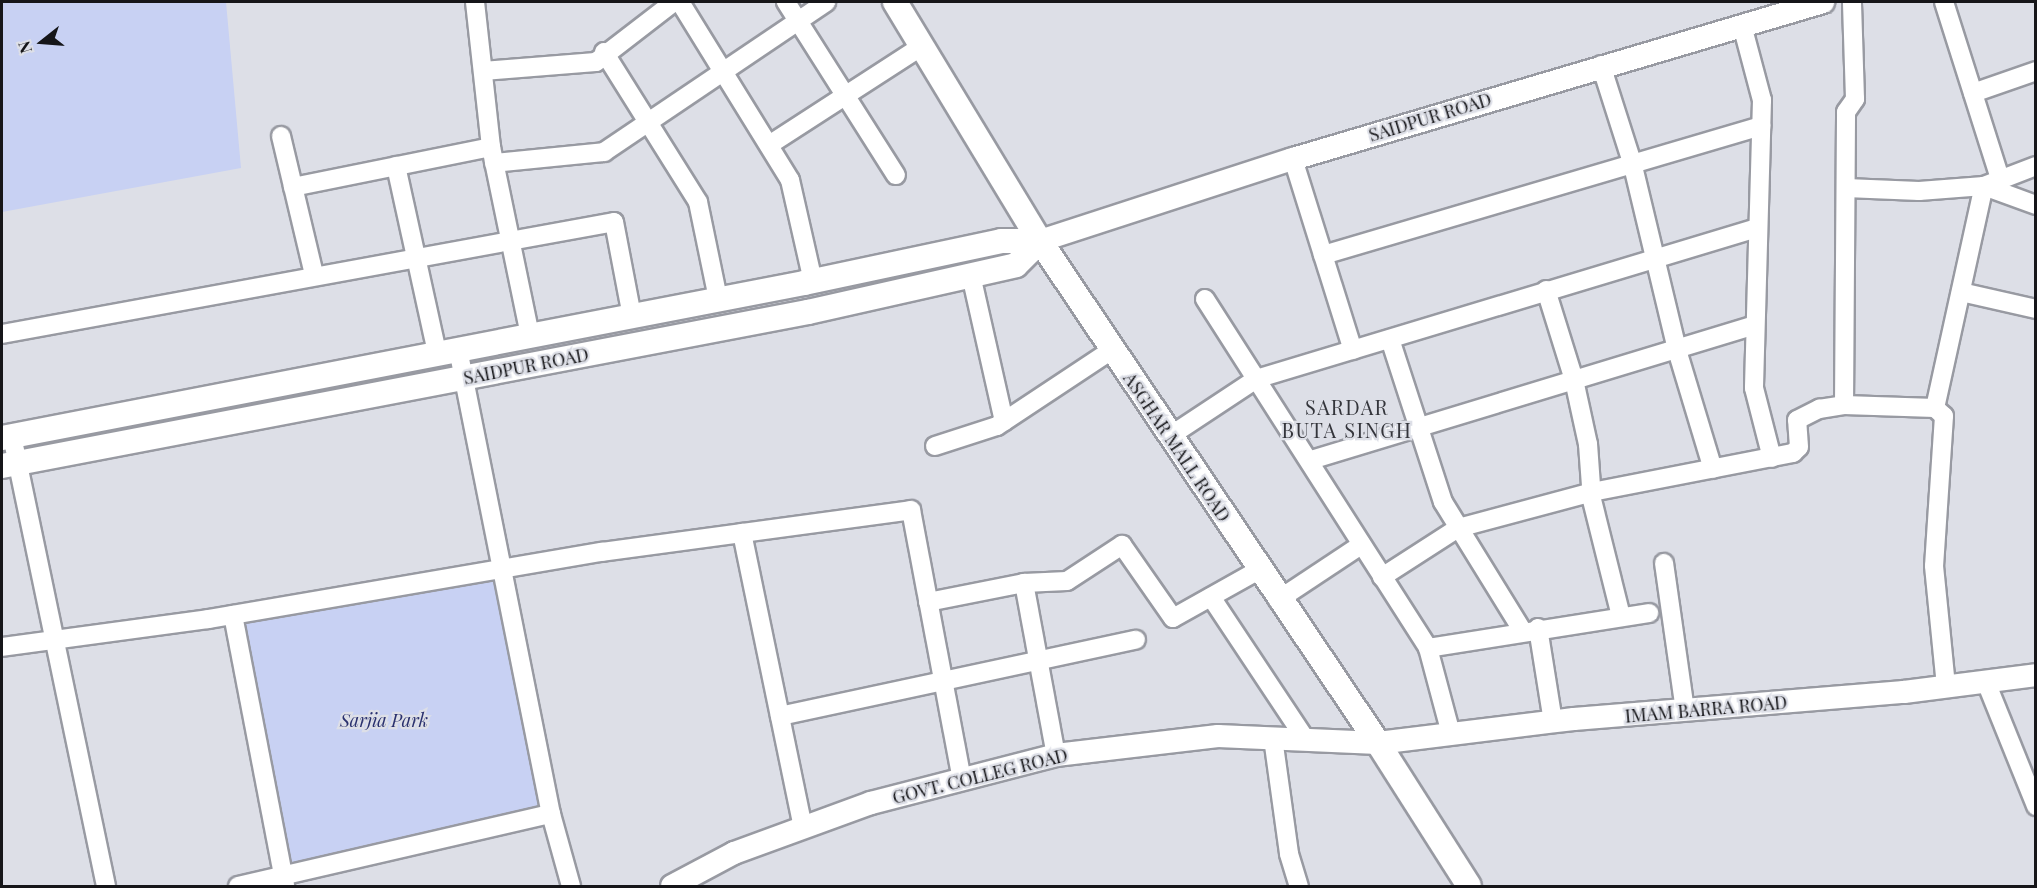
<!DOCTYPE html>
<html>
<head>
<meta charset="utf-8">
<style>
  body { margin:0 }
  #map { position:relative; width:2037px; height:888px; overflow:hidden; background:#dddfe7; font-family:"Playfair Display",serif }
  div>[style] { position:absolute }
  .green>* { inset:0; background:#c8d1f3; transform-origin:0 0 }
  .roads { filter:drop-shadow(2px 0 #989aa2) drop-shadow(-2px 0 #989aa2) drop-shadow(0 2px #989aa2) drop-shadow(0 -2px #989aa2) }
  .minor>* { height:18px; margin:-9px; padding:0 9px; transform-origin:9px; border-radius:9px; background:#fff }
  .tertiary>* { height:22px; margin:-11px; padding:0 11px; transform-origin:11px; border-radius:11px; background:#fff }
  .secondary>* { height:24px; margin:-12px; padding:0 12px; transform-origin:12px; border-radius:12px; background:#fff }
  span { translate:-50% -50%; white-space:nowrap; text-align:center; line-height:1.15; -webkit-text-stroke:4.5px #dddfe7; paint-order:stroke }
  .street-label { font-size:18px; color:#161619 }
  .park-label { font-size:18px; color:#2a316e; font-style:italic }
  .neighbourhood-label { font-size:20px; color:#34353b; letter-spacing:1.5px }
  .frame { position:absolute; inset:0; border:3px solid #161619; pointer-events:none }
  .north { position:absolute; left:12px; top:12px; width:60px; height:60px; -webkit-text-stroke:4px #dddfe7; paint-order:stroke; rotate:253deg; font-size:16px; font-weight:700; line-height:24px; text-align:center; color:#161619 }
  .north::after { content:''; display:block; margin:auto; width:21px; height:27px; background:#161619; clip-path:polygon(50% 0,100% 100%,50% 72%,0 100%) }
</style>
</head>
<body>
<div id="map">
  <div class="green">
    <i style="clip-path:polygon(2px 2px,226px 2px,241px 168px,2px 212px)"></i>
    <i style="left:502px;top:569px;width:250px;height:273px;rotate:79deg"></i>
  </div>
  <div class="roads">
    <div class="minor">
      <i style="left:475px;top:2px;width:146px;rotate:83.7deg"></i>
      <i style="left:491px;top:147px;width:192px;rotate:78.3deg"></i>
      <i style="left:680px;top:2px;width:209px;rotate:58.3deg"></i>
      <i style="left:790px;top:180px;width:104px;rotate:77.2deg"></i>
      <i style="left:786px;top:2px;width:205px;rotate:57.6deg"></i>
      <i style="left:1944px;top:2px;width:186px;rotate:72.4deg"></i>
      <i style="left:1742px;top:25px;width:78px;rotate:75.1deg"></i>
      <i style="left:1762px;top:100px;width:288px;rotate:91.6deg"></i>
      <i style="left:1754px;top:388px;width:72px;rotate:75.6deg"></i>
      <i style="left:604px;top:52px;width:177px;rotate:57.9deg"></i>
      <i style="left:698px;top:202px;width:99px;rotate:78.3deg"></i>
      <i style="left:1601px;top:65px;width:102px;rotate:72.3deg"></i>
      <i style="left:1632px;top:162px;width:193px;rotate:76.5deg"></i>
      <i style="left:1677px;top:350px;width:124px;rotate:73.2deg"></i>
      <i style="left:483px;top:71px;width:113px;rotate:-4.6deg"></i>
      <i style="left:596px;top:62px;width:98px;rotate:-37.6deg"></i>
      <i style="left:1973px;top:93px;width:67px;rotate:-19.2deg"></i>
      <i style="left:281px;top:136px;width:142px;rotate:76.6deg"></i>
      <i style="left:769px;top:145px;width:182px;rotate:-32.9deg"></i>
      <i style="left:1293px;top:159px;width:200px;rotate:72.6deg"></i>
      <i style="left:494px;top:163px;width:111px;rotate:-5.7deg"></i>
      <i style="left:604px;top:152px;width:268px;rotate:-34deg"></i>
      <i style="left:396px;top:166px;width:191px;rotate:77.6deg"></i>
      <i style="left:293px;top:187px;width:202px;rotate:-11.4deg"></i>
      <i style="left:1846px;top:188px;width:73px;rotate:2.4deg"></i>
      <i style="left:1919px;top:191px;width:65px;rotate:-4.4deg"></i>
      <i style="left:1984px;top:186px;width:56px;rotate:-21deg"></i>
      <i style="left:1323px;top:255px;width:457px;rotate:-16.4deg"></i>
      <i style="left:971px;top:275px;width:150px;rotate:77.3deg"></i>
      <i style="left:1546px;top:290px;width:94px;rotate:72.7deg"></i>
      <i style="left:1574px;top:380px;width:66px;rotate:77.7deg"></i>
      <i style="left:1588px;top:444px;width:56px;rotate:85.9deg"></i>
      <i style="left:1592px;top:500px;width:120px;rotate:76deg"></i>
      <i style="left:1961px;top:292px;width:77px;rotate:12.8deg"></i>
      <i style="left:1205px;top:299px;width:414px;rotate:57.4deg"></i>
      <i style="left:1428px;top:648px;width:89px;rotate:75deg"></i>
      <i style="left:2px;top:334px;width:622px;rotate:-10.37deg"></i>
      <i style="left:614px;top:222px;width:96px;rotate:79.2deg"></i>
      <i style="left:1390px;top:339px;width:171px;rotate:72deg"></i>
      <i style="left:1443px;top:502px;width:150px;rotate:58.3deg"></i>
      <i style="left:458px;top:349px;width:474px;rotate:78.7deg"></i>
      <i style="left:551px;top:814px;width:75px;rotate:74.5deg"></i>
      <i style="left:1844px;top:405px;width:293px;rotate:-89.6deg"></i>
      <i style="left:1846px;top:112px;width:16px;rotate:-55deg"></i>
      <i style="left:1855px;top:99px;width:97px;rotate:-91.8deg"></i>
      <i style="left:1935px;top:408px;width:12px;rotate:42deg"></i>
      <i style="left:1944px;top:416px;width:150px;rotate:93.8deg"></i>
      <i style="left:1934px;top:566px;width:121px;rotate:84.3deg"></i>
      <i style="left:12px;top:436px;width:460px;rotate:78.2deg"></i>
      <i style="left:1170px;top:436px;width:103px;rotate:-33.5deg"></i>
      <i style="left:1256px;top:379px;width:523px;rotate:-16.77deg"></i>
      <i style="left:935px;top:446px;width:65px;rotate:-17.9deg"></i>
      <i style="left:997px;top:426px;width:138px;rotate:-33.5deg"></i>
      <i style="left:1311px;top:460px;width:462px;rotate:-16.9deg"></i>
      <i style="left:742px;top:533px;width:301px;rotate:78.3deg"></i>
      <i style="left:1664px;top:563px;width:149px;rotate:81.9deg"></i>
      <i style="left:1382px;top:577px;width:90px;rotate:-32.8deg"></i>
      <i style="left:1458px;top:528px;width:139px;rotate:-15deg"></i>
      <i style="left:1592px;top:492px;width:205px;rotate:-11deg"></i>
      <i style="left:1793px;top:453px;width:8px;rotate:-45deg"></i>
      <i style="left:1799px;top:447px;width:27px;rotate:-94deg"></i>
      <i style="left:1797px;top:420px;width:25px;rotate:-27deg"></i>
      <i style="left:1819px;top:409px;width:25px;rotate:-9deg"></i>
      <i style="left:1844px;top:405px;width:91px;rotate:1.9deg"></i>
      <i style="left:1935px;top:408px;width:227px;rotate:-77.6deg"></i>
      <i style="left:1984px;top:186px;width:55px;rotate:20.1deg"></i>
      <i style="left:1024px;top:583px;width:175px;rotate:79.5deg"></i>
      <i style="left:1211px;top:597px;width:172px;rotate:56.4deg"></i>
      <i style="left:1278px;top:600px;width:100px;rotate:-33.5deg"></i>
      <i style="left:928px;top:602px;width:98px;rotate:-11.2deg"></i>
      <i style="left:1024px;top:583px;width:43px;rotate:-2.7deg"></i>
      <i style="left:1067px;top:581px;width:66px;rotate:-33.2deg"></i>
      <i style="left:1122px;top:545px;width:89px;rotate:55.1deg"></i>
      <i style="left:1173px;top:618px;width:98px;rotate:-29.2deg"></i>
      <i style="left:233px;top:615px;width:276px;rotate:79.1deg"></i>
      <i style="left:1538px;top:628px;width:95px;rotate:80.9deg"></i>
      <i style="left:2px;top:647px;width:208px;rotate:-7.7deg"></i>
      <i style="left:208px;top:619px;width:400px;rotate:-9.7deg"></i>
      <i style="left:602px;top:552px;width:312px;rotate:-7.7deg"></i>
      <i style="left:911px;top:510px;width:274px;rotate:79.3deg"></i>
      <i style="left:1428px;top:648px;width:224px;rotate:-9deg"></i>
      <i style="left:1986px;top:682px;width:134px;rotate:68deg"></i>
      <i style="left:780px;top:716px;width:364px;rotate:-12.1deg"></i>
      <i style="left:1273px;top:738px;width:117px;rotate:82.1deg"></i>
      <i style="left:1289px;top:854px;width:34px;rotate:73deg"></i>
      <i style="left:238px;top:886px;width:321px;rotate:-13deg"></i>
    </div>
    <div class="tertiary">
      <i style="left:1040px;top:241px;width:266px;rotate:-18deg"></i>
      <i style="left:1293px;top:159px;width:553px;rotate:-16.5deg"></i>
      <i style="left:672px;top:886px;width:70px;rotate:-28deg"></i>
      <i style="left:734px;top:853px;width:146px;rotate:-20.1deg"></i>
      <i style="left:871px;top:803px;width:191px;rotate:-14.5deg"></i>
      <i style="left:1056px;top:755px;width:163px;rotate:-6.7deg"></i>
      <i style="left:1218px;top:736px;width:160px;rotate:2.5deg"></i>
      <i style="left:1378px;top:743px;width:197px;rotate:-7deg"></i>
      <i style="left:1574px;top:719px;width:331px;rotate:-4.7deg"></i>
      <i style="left:1904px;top:692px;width:133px;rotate:-7.3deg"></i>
    </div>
    <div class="secondary">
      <i style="left:895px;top:2px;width:280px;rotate:58.8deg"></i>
      <i style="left:1040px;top:241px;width:605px;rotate:56.05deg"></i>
      <i style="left:1378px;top:743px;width:169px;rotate:57.5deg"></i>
      <i style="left:2px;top:438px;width:817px;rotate:-10.94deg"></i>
      <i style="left:804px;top:283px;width:201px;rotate:-12deg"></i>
      <i style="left:1001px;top:241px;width:39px"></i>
      <i style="left:2px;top:466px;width:821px;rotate:-10.82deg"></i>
      <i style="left:808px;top:312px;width:213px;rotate:-12.7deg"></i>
      <i style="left:1016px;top:265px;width:34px;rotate:-45deg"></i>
    </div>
  </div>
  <div class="street-label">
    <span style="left:1430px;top:117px;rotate:-17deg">SAIDPUR ROAD</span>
    <span style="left:526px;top:366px;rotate:-11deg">SAIDPUR ROAD</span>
    <span style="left:1177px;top:447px;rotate:56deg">ASGHAR MALL ROAD</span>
    <span style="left:1706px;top:709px;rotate:-5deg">IMAM BARRA ROAD</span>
    <span style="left:980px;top:776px;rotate:-14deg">GOVT. COLLEG ROAD</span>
  </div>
  <div class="park-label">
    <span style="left:384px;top:720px">Sarjia Park</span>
  </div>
  <div class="neighbourhood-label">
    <span style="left:1347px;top:418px">SARDAR<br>BUTA SINGH</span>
  </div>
  <div class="frame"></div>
  <div class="north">N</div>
</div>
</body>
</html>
